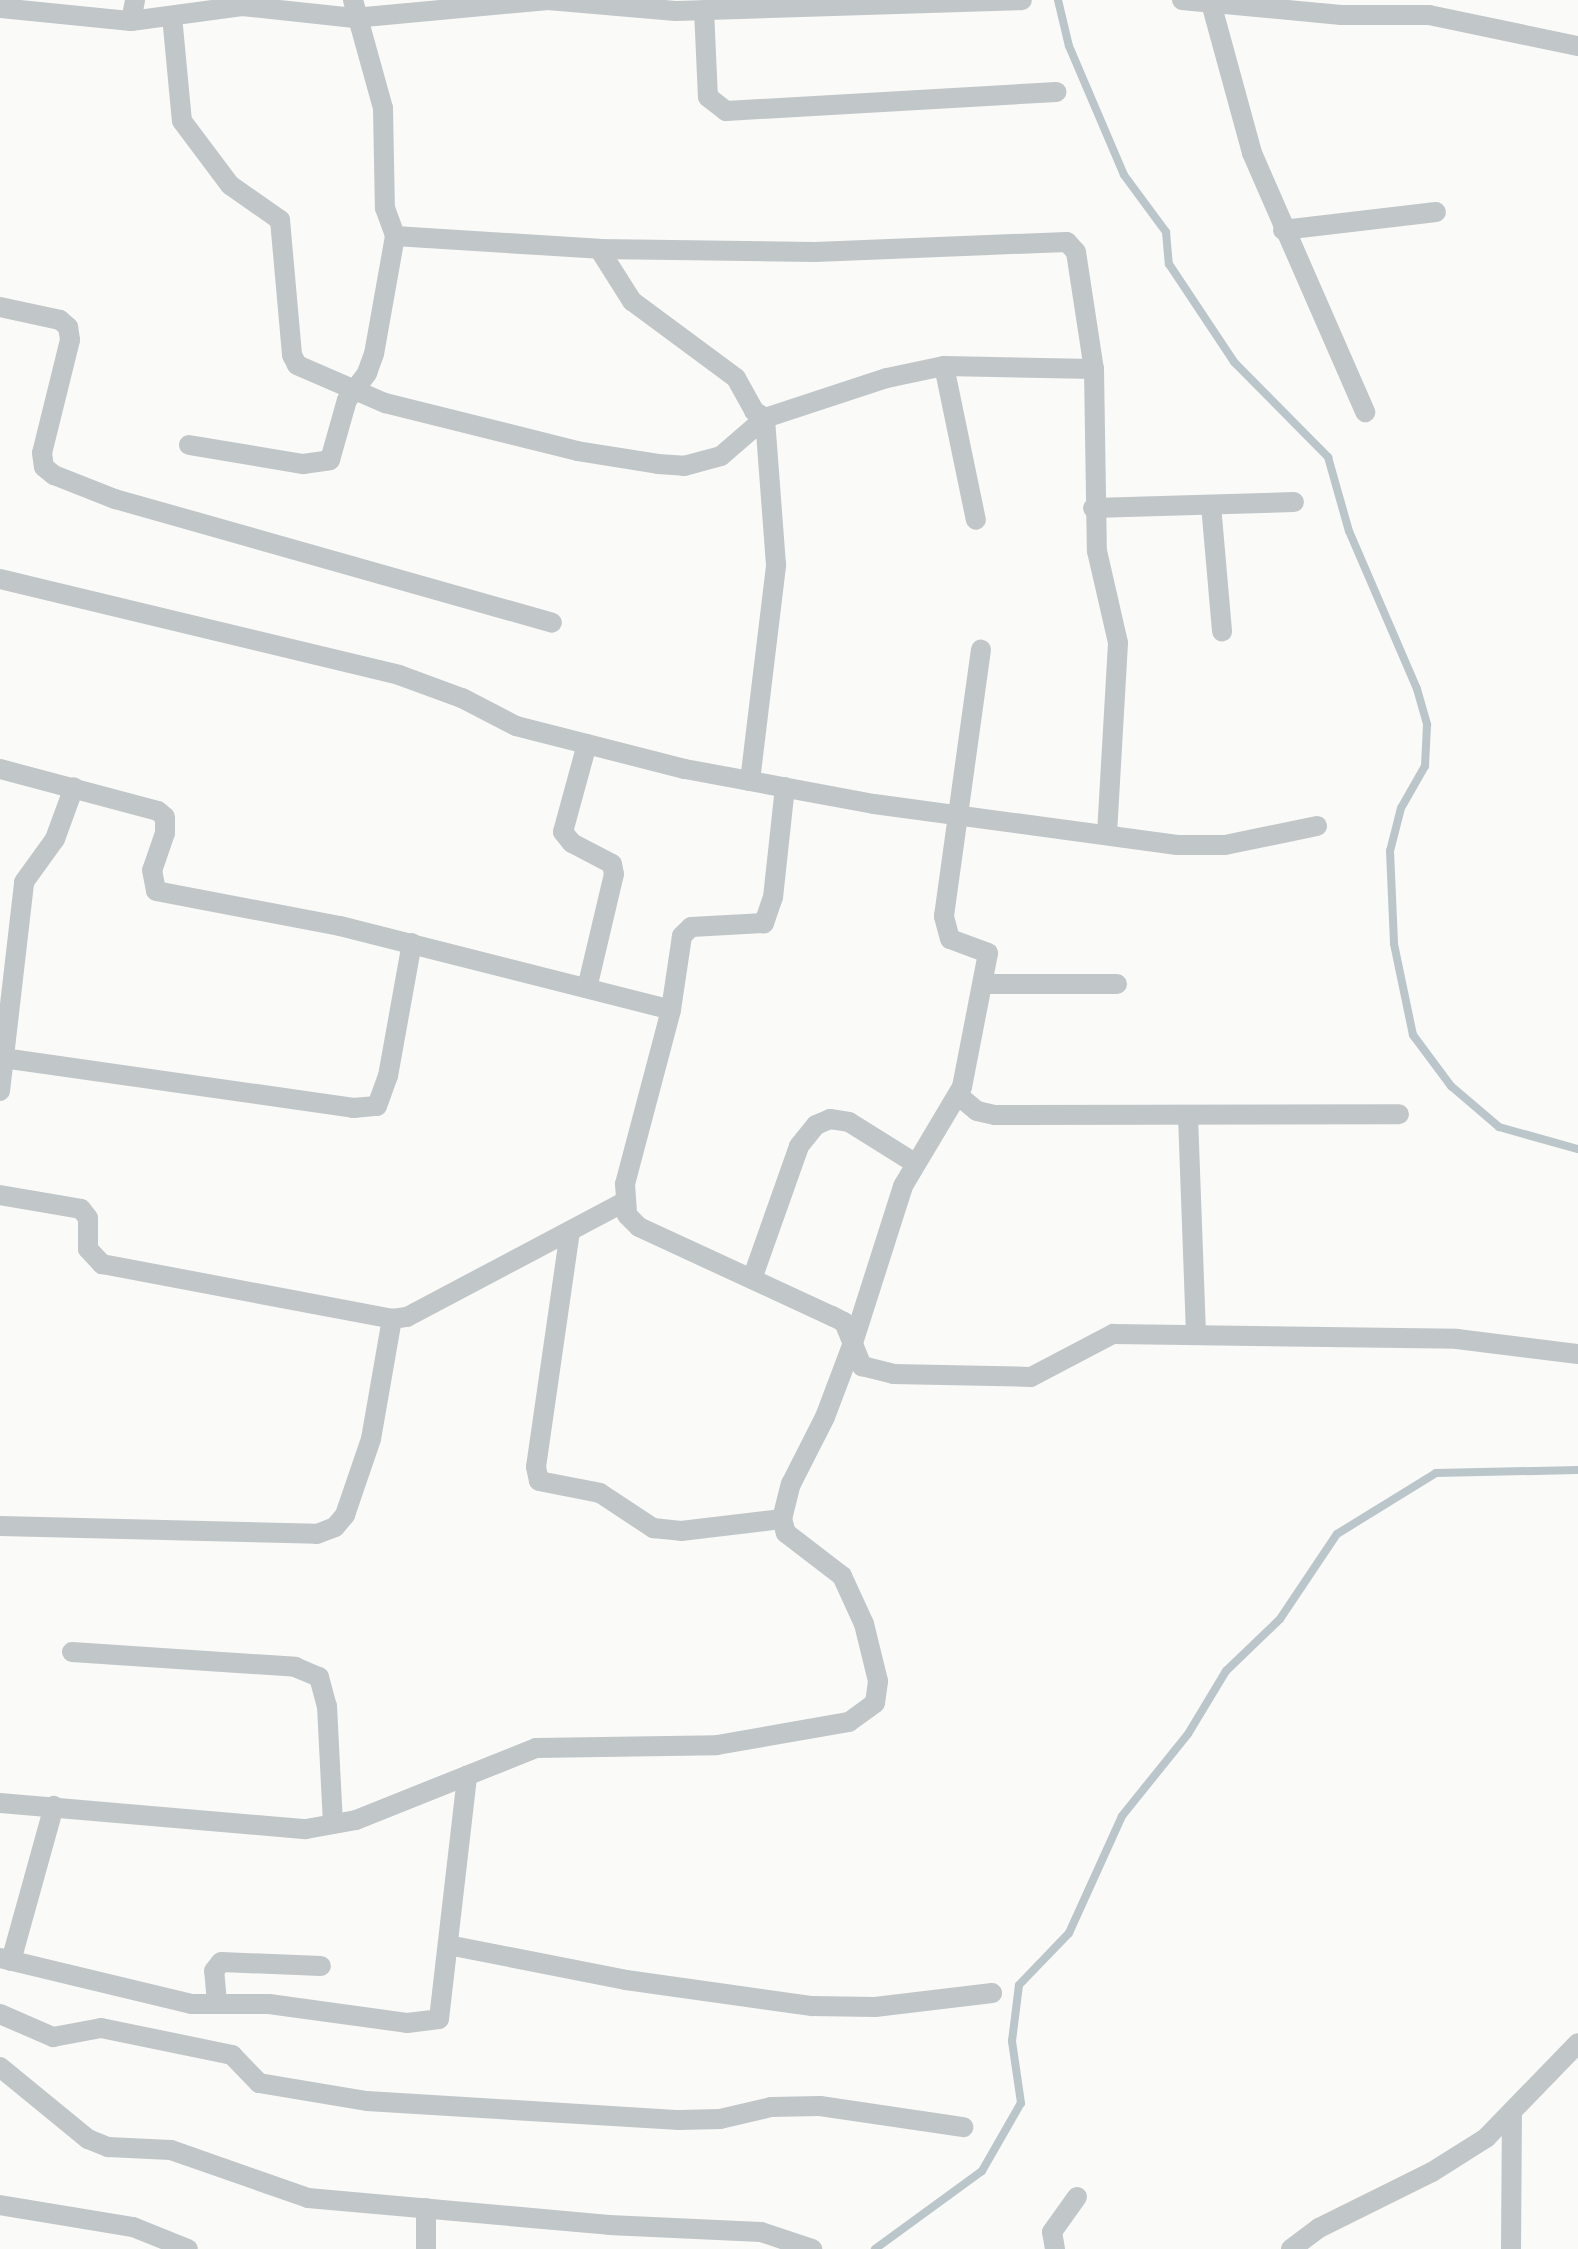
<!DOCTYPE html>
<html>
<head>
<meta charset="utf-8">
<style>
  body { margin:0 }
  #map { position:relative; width:1578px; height:2249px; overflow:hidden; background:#fafaf8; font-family:"Fira Sans Condensed",sans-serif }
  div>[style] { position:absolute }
  .stream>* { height:8px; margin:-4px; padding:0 4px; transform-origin:4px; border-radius:4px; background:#bac6c9 }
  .street>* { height:20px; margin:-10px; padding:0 10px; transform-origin:10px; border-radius:10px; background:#c1c6c9 }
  span { translate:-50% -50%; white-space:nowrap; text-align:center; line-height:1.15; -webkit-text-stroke:8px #fff; paint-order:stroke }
</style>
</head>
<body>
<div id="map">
  <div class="stream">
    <i style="left:1058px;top:0;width:47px;rotate:76.6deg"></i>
    <i style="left:1069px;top:46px;width:140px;rotate:66.9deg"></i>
    <i style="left:1124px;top:175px;width:71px;rotate:53.6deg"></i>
    <i style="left:1166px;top:232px;width:32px;rotate:85deg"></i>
    <i style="left:1169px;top:264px;width:118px;rotate:56.4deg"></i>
    <i style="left:1234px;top:362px;width:134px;rotate:45.3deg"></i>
    <i style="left:1328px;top:457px;width:77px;rotate:74.2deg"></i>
    <i style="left:1349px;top:531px;width:172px;rotate:66.7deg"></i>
    <i style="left:1417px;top:689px;width:37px;rotate:74deg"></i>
    <i style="left:1427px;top:725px;width:41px;rotate:92.8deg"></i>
    <i style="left:1425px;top:766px;width:48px;rotate:119.7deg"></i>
    <i style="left:1401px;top:808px;width:44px;rotate:104.3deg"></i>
    <i style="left:1390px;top:851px;width:93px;rotate:87.5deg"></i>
    <i style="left:1394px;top:944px;width:93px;rotate:78.2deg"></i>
    <i style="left:1413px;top:1035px;width:64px;rotate:53.3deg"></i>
    <i style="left:1451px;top:1086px;width:63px;rotate:40.5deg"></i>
    <i style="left:1499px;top:1127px;width:82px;rotate:15.6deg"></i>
    <i style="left:875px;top:2249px;width:132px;rotate:-36.1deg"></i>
    <i style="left:982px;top:2171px;width:78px;rotate:-60.2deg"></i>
    <i style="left:1021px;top:2103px;width:63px;rotate:-98.3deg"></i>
    <i style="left:1012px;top:2041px;width:56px;rotate:-82.9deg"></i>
    <i style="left:1019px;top:1985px;width:72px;rotate:-46.1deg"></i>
    <i style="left:1069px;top:1933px;width:128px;rotate:-65.6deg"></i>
    <i style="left:1122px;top:1816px;width:105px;rotate:-51.2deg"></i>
    <i style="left:1188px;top:1734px;width:74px;rotate:-58.9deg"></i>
    <i style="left:1226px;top:1671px;width:75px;rotate:-43.9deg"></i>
    <i style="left:1280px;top:1619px;width:102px;rotate:-56.2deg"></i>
    <i style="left:1337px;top:1534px;width:116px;rotate:-31.6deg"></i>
    <i style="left:1436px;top:1473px;width:142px;rotate:-1.2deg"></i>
  </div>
  <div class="street">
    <i style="left:353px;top:0;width:112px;rotate:74.5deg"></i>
    <i style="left:383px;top:108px;width:100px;rotate:88.9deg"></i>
    <i style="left:385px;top:208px;width:30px;rotate:70deg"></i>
    <i style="left:395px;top:236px;width:204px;rotate:3.6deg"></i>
    <i style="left:599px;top:249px;width:216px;rotate:0.8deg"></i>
    <i style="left:815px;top:252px;width:252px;rotate:-2.3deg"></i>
    <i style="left:1067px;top:242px;width:13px;rotate:48deg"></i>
    <i style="left:1076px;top:252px;width:118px;rotate:81.3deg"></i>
    <i style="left:1182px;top:0;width:160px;rotate:5.4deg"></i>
    <i style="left:1341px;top:15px;width:88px"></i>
    <i style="left:1429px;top:15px;width:152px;rotate:11.8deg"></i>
    <i style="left:1211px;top:3px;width:156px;rotate:74.7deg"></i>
    <i style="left:1252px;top:153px;width:283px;rotate:66.4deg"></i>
    <i style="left:0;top:8px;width:132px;rotate:5.7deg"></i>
    <i style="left:131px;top:21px;width:112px;rotate:-7.7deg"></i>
    <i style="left:242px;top:6px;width:113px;rotate:6.1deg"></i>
    <i style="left:354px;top:18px;width:195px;rotate:-5.3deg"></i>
    <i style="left:548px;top:0;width:128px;rotate:4.9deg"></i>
    <i style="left:676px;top:11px;width:346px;rotate:-1.8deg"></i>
    <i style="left:704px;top:10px;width:87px;rotate:87.4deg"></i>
    <i style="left:708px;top:97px;width:23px;rotate:38deg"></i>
    <i style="left:726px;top:111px;width:331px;rotate:-3.3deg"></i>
    <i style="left:172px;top:16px;width:105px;rotate:84.6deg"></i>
    <i style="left:182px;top:121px;width:80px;rotate:53.1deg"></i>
    <i style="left:230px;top:185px;width:61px;rotate:35deg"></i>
    <i style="left:280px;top:220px;width:136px;rotate:84.9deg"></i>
    <i style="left:292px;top:355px;width:11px;rotate:63deg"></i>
    <i style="left:297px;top:365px;width:96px;rotate:23.4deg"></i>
    <i style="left:385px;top:403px;width:198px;rotate:14deg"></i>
    <i style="left:577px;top:451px;width:82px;rotate:9.1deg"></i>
    <i style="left:658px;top:464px;width:26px;rotate:4deg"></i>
    <i style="left:684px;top:466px;width:38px;rotate:-15deg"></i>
    <i style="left:721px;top:456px;width:58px;rotate:-40.8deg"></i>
    <i style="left:131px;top:21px;width:21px;rotate:-79deg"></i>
    <i style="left:1283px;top:230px;width:154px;rotate:-6.7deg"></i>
    <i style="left:599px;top:249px;width:62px;rotate:57.6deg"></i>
    <i style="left:632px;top:301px;width:129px;rotate:36.5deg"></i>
    <i style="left:736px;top:378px;width:38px;rotate:61deg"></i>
    <i style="left:754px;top:411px;width:13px;rotate:32deg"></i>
    <i style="left:765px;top:418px;width:128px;rotate:-18.2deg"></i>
    <i style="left:887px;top:378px;width:58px;rotate:-11.9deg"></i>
    <i style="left:944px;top:366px;width:150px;rotate:1.1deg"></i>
    <i style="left:1094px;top:369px;width:182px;rotate:89.1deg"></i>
    <i style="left:1097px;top:551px;width:94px;rotate:77.1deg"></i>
    <i style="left:1118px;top:643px;width:189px;rotate:93.3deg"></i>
    <i style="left:0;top:307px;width:61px;rotate:12.2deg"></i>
    <i style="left:60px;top:320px;width:11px;rotate:41deg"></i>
    <i style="left:68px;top:327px;width:13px;rotate:81deg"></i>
    <i style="left:70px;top:340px;width:116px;rotate:103.9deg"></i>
    <i style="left:42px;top:453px;width:14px;rotate:82deg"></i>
    <i style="left:44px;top:467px;width:13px;rotate:39deg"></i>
    <i style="left:54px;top:475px;width:66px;rotate:21.5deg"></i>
    <i style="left:115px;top:499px;width:454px;rotate:15.8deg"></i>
    <i style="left:944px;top:366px;width:157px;rotate:78.3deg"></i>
    <i style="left:189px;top:445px;width:116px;rotate:9.5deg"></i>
    <i style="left:303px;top:464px;width:27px;rotate:-8deg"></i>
    <i style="left:330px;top:460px;width:62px;rotate:-74.2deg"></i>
    <i style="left:347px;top:400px;width:34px;rotate:-53deg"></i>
    <i style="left:367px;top:373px;width:20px;rotate:-70deg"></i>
    <i style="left:374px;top:354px;width:120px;rotate:-79.9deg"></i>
    <i style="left:1211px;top:505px;width:127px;rotate:85deg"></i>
    <i style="left:1093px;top:508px;width:201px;rotate:-1.7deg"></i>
    <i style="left:0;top:579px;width:410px;rotate:13.5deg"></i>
    <i style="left:399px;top:675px;width:67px;rotate:20.1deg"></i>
    <i style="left:462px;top:698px;width:61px;rotate:27.4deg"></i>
    <i style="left:516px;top:726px;width:174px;rotate:14.3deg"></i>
    <i style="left:685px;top:769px;width:192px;rotate:10.5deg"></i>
    <i style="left:874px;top:804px;width:306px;rotate:7.7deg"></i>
    <i style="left:1177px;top:845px;width:48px"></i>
    <i style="left:1225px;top:845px;width:94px;rotate:-11.7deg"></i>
    <i style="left:587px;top:744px;width:91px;rotate:105.3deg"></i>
    <i style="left:563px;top:832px;width:14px;rotate:51deg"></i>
    <i style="left:572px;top:843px;width:45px;rotate:27.7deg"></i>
    <i style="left:612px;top:864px;width:10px;rotate:79deg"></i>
    <i style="left:614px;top:874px;width:117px;rotate:103.3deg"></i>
    <i style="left:0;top:769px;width:163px;rotate:14.9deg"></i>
    <i style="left:158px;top:811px;width:9px;rotate:41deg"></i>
    <i style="left:165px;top:817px;width:16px;rotate:90deg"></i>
    <i style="left:165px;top:833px;width:39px;rotate:109deg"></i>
    <i style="left:152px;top:870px;width:21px;rotate:79deg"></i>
    <i style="left:156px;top:891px;width:187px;rotate:10.8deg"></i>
    <i style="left:340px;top:926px;width:341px;rotate:14.2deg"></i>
    <i style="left:750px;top:781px;width:218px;rotate:-83.1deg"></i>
    <i style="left:776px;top:565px;width:147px;rotate:-94.3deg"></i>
    <i style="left:785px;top:787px;width:111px;rotate:96.2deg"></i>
    <i style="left:773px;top:897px;width:28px;rotate:109deg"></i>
    <i style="left:764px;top:923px;width:73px;rotate:176.9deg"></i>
    <i style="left:691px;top:927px;width:13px;rotate:135deg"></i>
    <i style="left:682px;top:936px;width:75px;rotate:98.5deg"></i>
    <i style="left:671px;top:1010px;width:180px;rotate:104.8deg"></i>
    <i style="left:625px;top:1184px;width:31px;rotate:86deg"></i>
    <i style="left:627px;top:1215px;width:17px;rotate:45deg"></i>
    <i style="left:639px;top:1227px;width:213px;rotate:24.8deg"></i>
    <i style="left:832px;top:1316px;width:13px;rotate:27deg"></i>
    <i style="left:844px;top:1322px;width:48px;rotate:67.8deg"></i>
    <i style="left:862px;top:1366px;width:32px;rotate:14deg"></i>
    <i style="left:893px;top:1374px;width:138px;rotate:1.2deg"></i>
    <i style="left:1031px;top:1377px;width:93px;rotate:-27.7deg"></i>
    <i style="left:1113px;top:1334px;width:344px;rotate:0.8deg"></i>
    <i style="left:1457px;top:1339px;width:122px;rotate:7.1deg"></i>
    <i style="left:984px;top:984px;width:133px"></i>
    <i style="left:3px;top:1058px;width:354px;rotate:8.1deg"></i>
    <i style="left:353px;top:1108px;width:24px;rotate:-5deg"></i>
    <i style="left:377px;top:1106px;width:32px;rotate:-70deg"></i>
    <i style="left:388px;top:1076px;width:135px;rotate:-79.8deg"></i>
    <i style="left:0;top:1091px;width:210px;rotate:-83.4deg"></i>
    <i style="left:24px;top:882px;width:53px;rotate:-54.2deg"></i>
    <i style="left:55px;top:839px;width:55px;rotate:-69.9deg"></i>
    <i style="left:959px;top:1096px;width:23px;rotate:40deg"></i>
    <i style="left:977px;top:1111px;width:18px;rotate:13deg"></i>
    <i style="left:995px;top:1115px;width:404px;rotate:-0.1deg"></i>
    <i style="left:1188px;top:1116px;width:218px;rotate:87.9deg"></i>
    <i style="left:0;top:1195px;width:82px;rotate:9.8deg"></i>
    <i style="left:81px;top:1209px;width:11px;rotate:52deg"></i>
    <i style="left:88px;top:1218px;width:31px;rotate:90deg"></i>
    <i style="left:88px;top:1249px;width:21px;rotate:47deg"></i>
    <i style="left:102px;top:1264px;width:295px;rotate:10.7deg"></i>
    <i style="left:392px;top:1319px;width:15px;rotate:-8deg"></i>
    <i style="left:407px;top:1317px;width:246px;rotate:-27.9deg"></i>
    <i style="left:570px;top:1231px;width:238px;rotate:98.2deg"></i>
    <i style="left:536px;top:1467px;width:14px;rotate:78deg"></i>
    <i style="left:539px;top:1481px;width:62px;rotate:11.1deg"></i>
    <i style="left:600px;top:1493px;width:64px;rotate:33.4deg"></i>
    <i style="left:653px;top:1528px;width:28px;rotate:6deg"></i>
    <i style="left:681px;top:1531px;width:102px;rotate:-6.8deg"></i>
    <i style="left:752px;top:1279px;width:141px;rotate:-70.5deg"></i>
    <i style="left:799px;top:1146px;width:27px;rotate:-51deg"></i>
    <i style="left:816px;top:1125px;width:15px;rotate:-23deg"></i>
    <i style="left:830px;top:1119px;width:19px;rotate:9deg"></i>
    <i style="left:849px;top:1122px;width:75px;rotate:32deg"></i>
    <i style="left:0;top:1526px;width:317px;rotate:1.4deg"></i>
    <i style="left:317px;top:1534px;width:19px;rotate:-21deg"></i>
    <i style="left:335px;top:1527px;width:16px;rotate:-50deg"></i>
    <i style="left:345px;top:1515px;width:80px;rotate:-71.1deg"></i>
    <i style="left:371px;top:1439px;width:122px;rotate:-80.1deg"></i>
    <i style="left:72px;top:1652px;width:224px;rotate:3.8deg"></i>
    <i style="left:295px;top:1667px;width:26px;rotate:23deg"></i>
    <i style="left:319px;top:1677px;width:30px;rotate:75deg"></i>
    <i style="left:327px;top:1706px;width:118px;rotate:87.1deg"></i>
    <i style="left:0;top:1803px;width:307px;rotate:4.9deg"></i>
    <i style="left:306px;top:1829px;width:51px;rotate:-10.2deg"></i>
    <i style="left:356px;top:1820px;width:194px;rotate:-21.8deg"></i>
    <i style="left:536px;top:1748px;width:181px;rotate:-0.9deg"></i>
    <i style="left:717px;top:1745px;width:134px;rotate:-9.9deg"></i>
    <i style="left:849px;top:1722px;width:32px;rotate:-36deg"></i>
    <i style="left:875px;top:1703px;width:22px;rotate:-82deg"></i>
    <i style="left:878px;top:1681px;width:59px;rotate:-103.8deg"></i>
    <i style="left:864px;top:1624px;width:53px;rotate:-114.6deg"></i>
    <i style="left:842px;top:1576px;width:71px;rotate:-142.5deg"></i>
    <i style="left:786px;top:1533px;width:15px;rotate:-106deg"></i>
    <i style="left:782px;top:1519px;width:36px;rotate:-76deg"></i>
    <i style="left:791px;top:1484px;width:75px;rotate:-63.1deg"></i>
    <i style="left:825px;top:1417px;width:79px;rotate:-69.3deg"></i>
    <i style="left:853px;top:1343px;width:165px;rotate:-72.3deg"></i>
    <i style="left:903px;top:1186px;width:115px;rotate:-59.2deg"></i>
    <i style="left:962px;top:1087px;width:136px;rotate:-79deg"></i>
    <i style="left:988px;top:953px;width:40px;rotate:-159.8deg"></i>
    <i style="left:950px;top:939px;width:24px;rotate:-105deg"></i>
    <i style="left:944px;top:916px;width:269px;rotate:-82.1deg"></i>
    <i style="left:448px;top:1945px;width:181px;rotate:11.1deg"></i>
    <i style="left:626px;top:1980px;width:188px;rotate:8deg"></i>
    <i style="left:812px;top:2006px;width:63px;rotate:0.9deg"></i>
    <i style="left:875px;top:2007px;width:118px;rotate:-6.8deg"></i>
    <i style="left:0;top:1958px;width:196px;rotate:13.5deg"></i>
    <i style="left:191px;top:2004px;width:78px"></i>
    <i style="left:269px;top:2004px;width:139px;rotate:7.8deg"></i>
    <i style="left:407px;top:2023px;width:32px;rotate:-7deg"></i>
    <i style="left:439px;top:2019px;width:245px;rotate:-83.4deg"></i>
    <i style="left:11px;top:1961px;width:161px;rotate:-74.5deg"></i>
    <i style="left:217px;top:2003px;width:32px;rotate:-95deg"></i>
    <i style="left:214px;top:1971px;width:11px;rotate:-52deg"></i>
    <i style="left:221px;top:1962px;width:100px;rotate:2.3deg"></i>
    <i style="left:0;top:2014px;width:58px;rotate:23.5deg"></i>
    <i style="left:53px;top:2037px;width:49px;rotate:-10.6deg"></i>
    <i style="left:101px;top:2028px;width:134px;rotate:11.6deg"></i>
    <i style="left:232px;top:2055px;width:39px;rotate:46deg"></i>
    <i style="left:259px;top:2083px;width:109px;rotate:9.5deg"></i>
    <i style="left:367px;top:2101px;width:313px;rotate:3.5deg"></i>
    <i style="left:679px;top:2120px;width:41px;rotate:-1.4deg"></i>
    <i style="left:720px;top:2119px;width:52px;rotate:-13.2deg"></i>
    <i style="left:771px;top:2107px;width:49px;rotate:-1.2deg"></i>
    <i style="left:820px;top:2106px;width:145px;rotate:8.4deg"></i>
    <i style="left:0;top:2067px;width:114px;rotate:39.3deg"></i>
    <i style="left:88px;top:2139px;width:22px;rotate:22deg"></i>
    <i style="left:108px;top:2147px;width:63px;rotate:2.7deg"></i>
    <i style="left:171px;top:2150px;width:145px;rotate:19.3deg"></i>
    <i style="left:308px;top:2198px;width:302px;rotate:5.1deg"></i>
    <i style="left:609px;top:2225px;width:152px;rotate:2.6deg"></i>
    <i style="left:761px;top:2232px;width:54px;rotate:18.4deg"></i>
    <i style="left:0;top:2205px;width:135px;rotate:9.4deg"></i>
    <i style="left:133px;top:2227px;width:59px;rotate:21.8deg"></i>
    <i style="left:426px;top:2208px;width:41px;rotate:90deg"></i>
    <i style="left:1055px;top:2249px;width:17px;rotate:-100deg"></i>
    <i style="left:1052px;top:2232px;width:43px;rotate:-54.5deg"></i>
    <i style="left:1291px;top:2249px;width:35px;rotate:-37deg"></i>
    <i style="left:1319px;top:2228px;width:126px;rotate:-26.4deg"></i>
    <i style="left:1432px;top:2172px;width:64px;rotate:-32.2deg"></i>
    <i style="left:1486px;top:2138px;width:132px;rotate:-45.9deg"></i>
    <i style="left:1511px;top:2249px;width:134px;rotate:-89.6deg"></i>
  </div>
</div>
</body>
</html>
